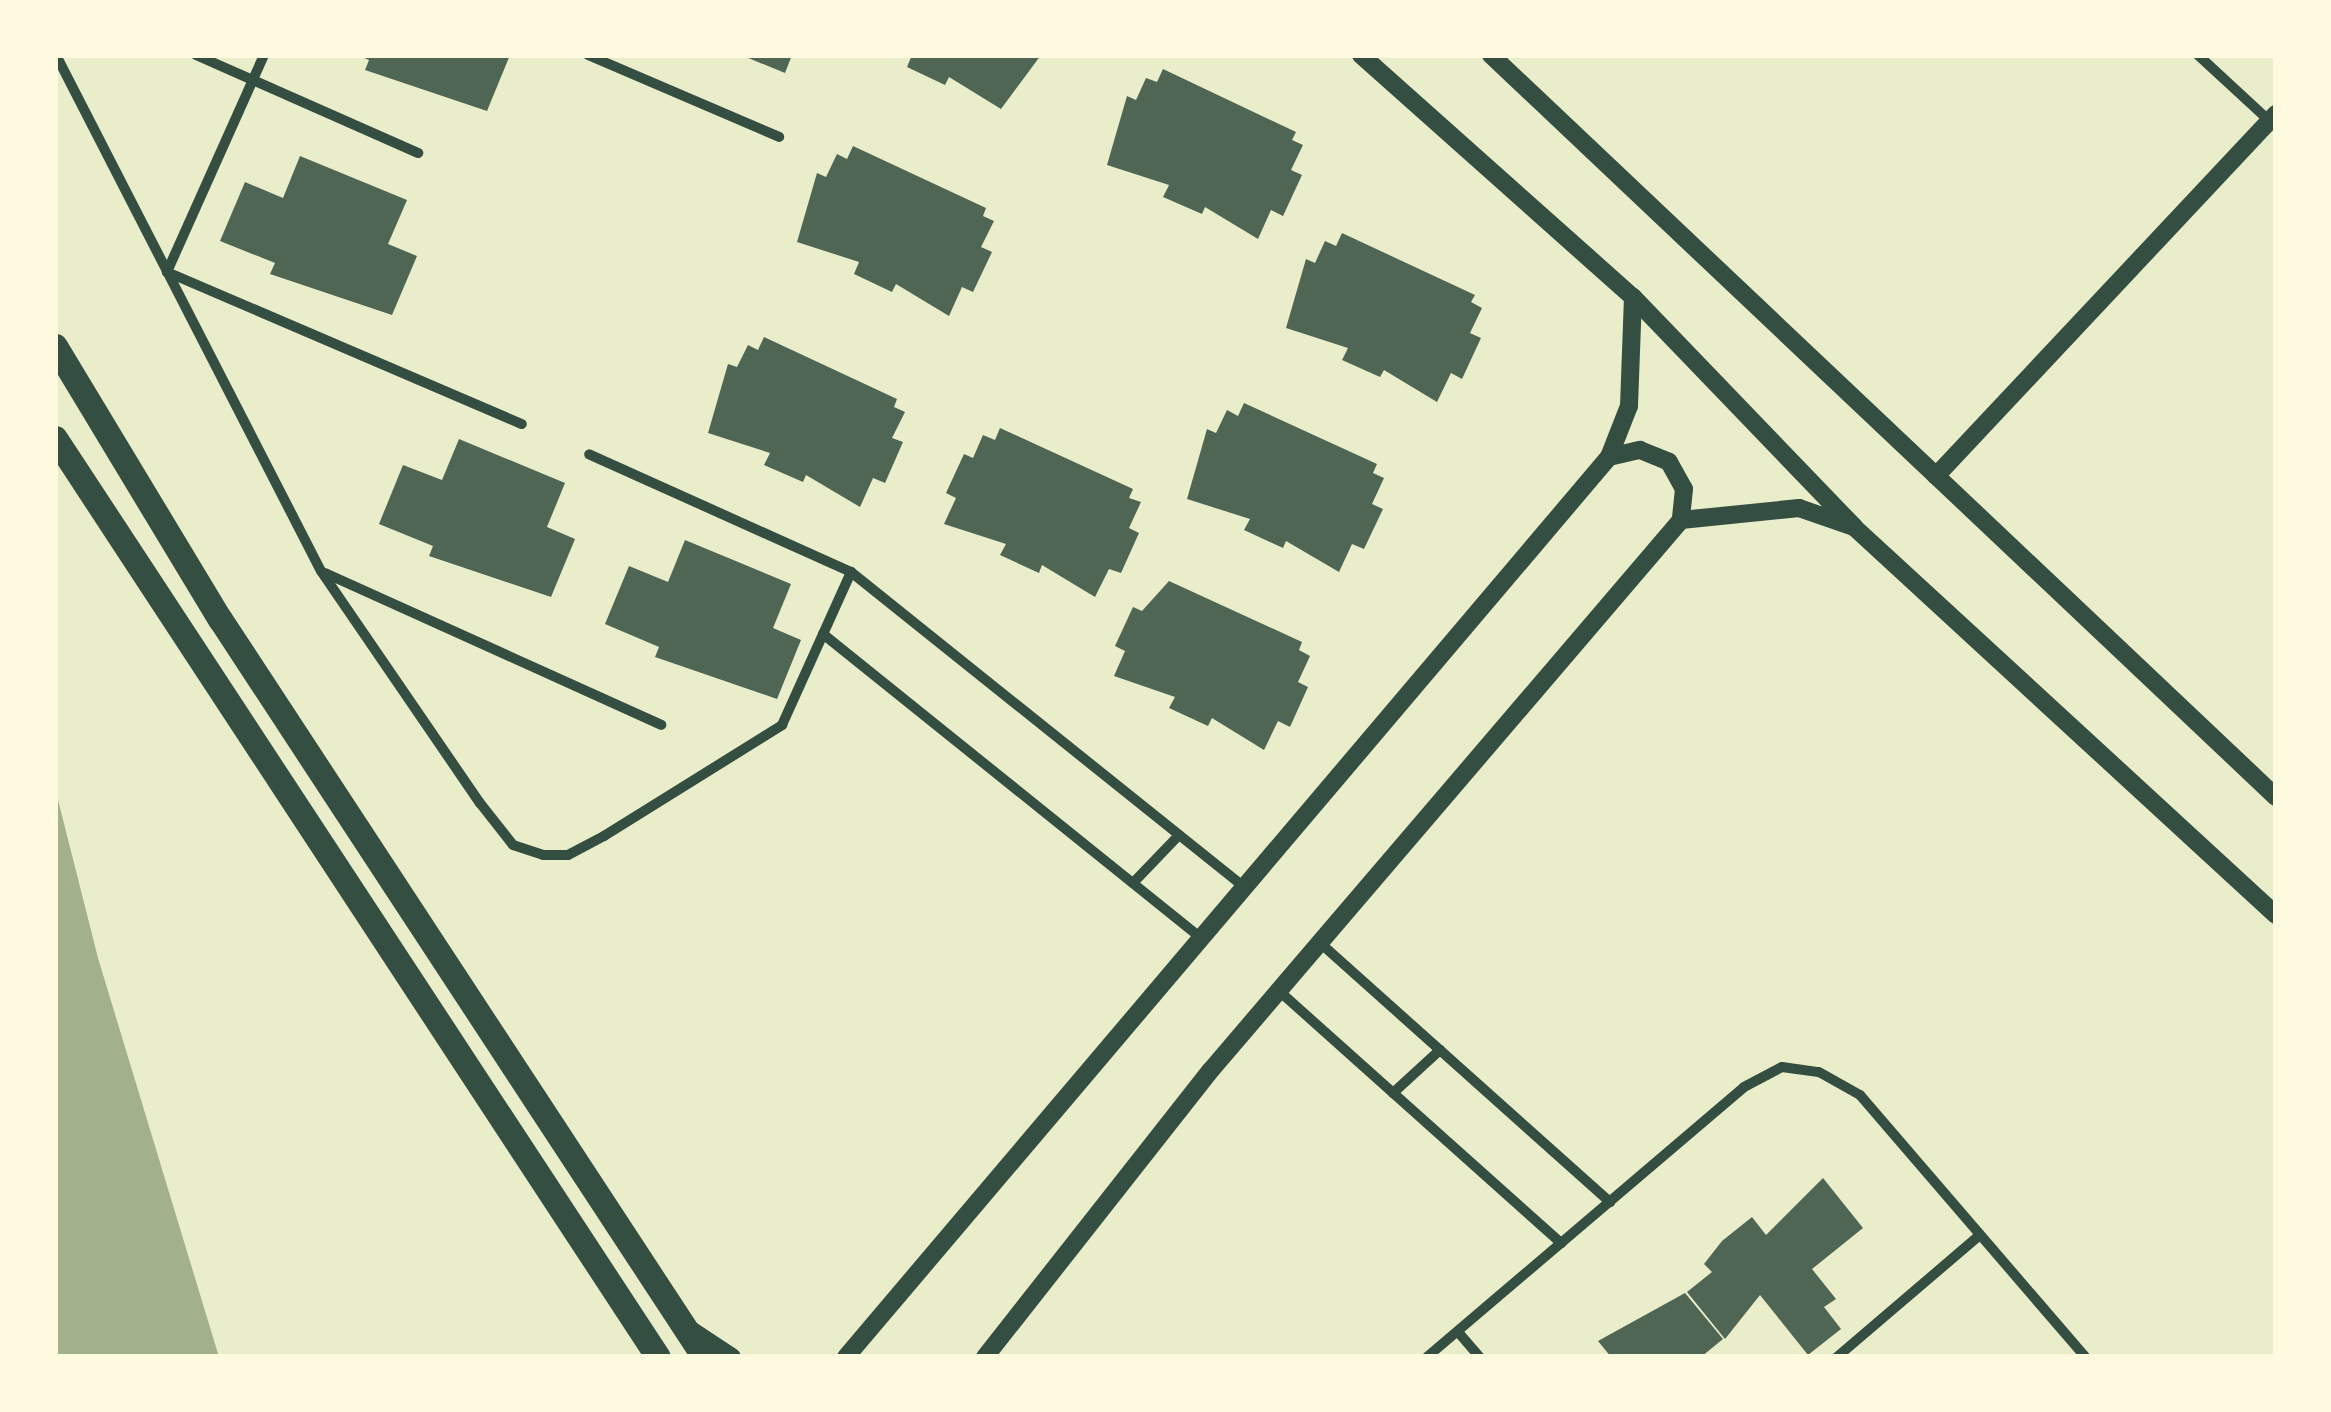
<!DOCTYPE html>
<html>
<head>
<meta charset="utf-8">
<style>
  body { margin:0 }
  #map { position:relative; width:2331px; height:1412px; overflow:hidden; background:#e9edc9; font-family:Jost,sans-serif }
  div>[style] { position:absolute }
  .water>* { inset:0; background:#a3b18a }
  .building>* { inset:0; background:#4f6655 }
  .minor>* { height:10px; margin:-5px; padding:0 5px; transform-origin:5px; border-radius:5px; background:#344e41 }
  .tertiary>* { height:18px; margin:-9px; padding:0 9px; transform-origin:9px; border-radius:9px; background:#344e41 }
  .primary>* { height:25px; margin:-12.5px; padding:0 12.5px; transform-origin:12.5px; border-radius:12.5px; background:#344e41 }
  span { translate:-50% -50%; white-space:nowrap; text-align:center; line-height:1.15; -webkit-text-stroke:8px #fefae0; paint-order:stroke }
  .frame { position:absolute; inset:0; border:58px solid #fefae0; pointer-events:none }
</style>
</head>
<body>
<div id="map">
  <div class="water">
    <i style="clip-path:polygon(55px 788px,98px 958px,219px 1357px,55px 1357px)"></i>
  </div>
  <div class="building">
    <i style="clip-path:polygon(357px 55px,510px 55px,487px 111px,365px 70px,369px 60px)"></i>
    <i style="clip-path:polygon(741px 55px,792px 55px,785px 73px)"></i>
    <i style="clip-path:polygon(912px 55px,1041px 55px,1001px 109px,949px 77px,945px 85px,907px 67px)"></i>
    <i style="clip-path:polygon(1163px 69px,1296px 132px,1292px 140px,1303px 145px,1291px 170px,1302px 175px,1283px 216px,1271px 210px,1258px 239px,1205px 207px,1202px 214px,1163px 197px,1169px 185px,1107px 165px,1127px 96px,1136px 100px,1146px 78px,1157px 82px)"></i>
    <i style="clip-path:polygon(853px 146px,986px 208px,983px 216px,994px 221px,981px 247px,992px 252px,973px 292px,962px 287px,949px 316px,896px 284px,892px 292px,854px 274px,859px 262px,797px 242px,817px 173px,826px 177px,837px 154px,847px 159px)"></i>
    <i style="clip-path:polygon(300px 156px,407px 200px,388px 244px,417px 256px,392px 315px,270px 274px,275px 263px,220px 241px,245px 182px,283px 198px)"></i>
    <i style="clip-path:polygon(1342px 233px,1475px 295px,1471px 302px,1482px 308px,1470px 333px,1481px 338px,1462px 379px,1451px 373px,1437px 402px,1384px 370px,1380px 377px,1342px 360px,1348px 348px,1286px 328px,1306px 259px,1315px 263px,1325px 241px,1336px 246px)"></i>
    <i style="clip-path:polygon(764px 337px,897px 399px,894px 407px,905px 412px,892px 438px,903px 442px,885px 483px,873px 478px,860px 507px,806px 475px,803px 482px,764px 465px,770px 453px,708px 433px,728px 364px,737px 367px,748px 345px,758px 350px)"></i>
    <i style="clip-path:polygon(1244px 403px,1377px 464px,1373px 473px,1384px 478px,1372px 504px,1383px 509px,1364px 549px,1352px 544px,1339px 572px,1286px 541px,1283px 548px,1244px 530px,1250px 519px,1187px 499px,1207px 429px,1216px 433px,1227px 410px,1238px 416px)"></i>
    <i style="clip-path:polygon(1000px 428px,1133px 489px,1129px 498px,1141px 502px,1129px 528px,1139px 533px,1121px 573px,1109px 569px,1095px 597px,1042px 565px,1039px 573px,1000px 555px,1006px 544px,944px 524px,956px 498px,946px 493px,964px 454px,973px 458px,983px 435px,995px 440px)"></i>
    <i style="clip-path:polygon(459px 439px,565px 483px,547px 527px,575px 539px,551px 597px,429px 556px,433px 546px,379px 524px,403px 465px,442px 480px)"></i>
    <i style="clip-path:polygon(685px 540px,791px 584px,773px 628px,801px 640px,777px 699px,655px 657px,659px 647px,605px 624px,629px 566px,668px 582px)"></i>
    <i style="clip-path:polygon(1169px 581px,1302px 642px,1299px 650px,1310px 656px,1298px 682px,1308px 687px,1290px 727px,1278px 721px,1264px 750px,1212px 718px,1208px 726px,1169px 708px,1175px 697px,1114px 676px,1125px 651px,1115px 646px,1133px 607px,1142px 611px)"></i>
    <i style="clip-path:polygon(1823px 1178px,1863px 1228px,1812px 1269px,1836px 1299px,1824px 1307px,1841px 1329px,1808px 1355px,1760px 1295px,1725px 1339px,1687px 1292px,1712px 1272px,1704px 1264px,1722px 1241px,1752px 1217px,1766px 1235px)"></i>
    <i style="clip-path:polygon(1685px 1293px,1723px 1339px,1701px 1357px,1611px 1357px,1598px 1341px)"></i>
  </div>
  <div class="minor">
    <i style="left:56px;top:55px;width:580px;rotate:62.82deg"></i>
    <i style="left:321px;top:571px;width:281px;rotate:55.6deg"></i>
    <i style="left:480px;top:803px;width:53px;rotate:51.8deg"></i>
    <i style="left:513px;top:845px;width:32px;rotate:18deg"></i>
    <i style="left:543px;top:855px;width:25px"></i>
    <i style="left:568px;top:855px;width:41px;rotate:-27.8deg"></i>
    <i style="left:604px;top:836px;width:210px;rotate:-31.9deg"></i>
    <i style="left:782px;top:725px;width:168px;rotate:-65.7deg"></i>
    <i style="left:851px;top:572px;width:287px;rotate:-155.8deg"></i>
    <i style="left:196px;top:55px;width:243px;rotate:23.8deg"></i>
    <i style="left:264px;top:55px;width:238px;rotate:114.1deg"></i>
    <i style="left:167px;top:272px;width:386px;rotate:23.2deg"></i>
    <i style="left:588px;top:55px;width:208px;rotate:23.2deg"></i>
    <i style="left:2198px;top:55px;width:106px;rotate:42.7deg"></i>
    <i style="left:851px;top:572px;width:502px;rotate:38.7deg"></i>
    <i style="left:325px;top:573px;width:369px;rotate:24.3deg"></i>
    <i style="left:823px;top:634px;width:484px;rotate:38.8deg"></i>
    <i style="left:1133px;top:883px;width:66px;rotate:-46.2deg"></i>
    <i style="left:1318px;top:941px;width:392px;rotate:41.8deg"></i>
    <i style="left:1278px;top:990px;width:380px;rotate:41.8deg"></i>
    <i style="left:1393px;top:1093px;width:64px;rotate:-42.5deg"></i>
    <i style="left:1458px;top:1332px;width:33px;rotate:49deg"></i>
    <i style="left:1427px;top:1357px;width:416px;rotate:-40.4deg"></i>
    <i style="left:1744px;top:1087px;width:43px;rotate:-27.8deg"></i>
    <i style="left:1782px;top:1067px;width:37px;rotate:8deg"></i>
    <i style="left:1819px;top:1072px;width:47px;rotate:29.3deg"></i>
    <i style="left:1860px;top:1095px;width:345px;rotate:49.3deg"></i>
    <i style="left:1837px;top:1357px;width:188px;rotate:-40.5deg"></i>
  </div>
  <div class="tertiary">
    <i style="left:1361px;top:55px;width:364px;rotate:41.7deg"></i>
    <i style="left:1633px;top:297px;width:319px;rotate:46.1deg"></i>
    <i style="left:1854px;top:527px;width:573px;rotate:42.6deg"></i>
    <i style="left:1491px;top:55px;width:1080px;rotate:43.39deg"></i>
    <i style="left:1609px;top:457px;width:32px;rotate:-13deg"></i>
    <i style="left:1640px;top:450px;width:31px;rotate:22deg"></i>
    <i style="left:1669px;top:462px;width:31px;rotate:61deg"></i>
    <i style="left:1684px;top:489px;width:31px;rotate:96deg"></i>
    <i style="left:1936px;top:476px;width:497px;rotate:-46.8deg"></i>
    <i style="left:691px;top:1330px;width:49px;rotate:33.4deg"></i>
    <i style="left:846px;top:1357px;width:1180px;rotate:-49.71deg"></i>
    <i style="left:1609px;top:457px;width:55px;rotate:-68.6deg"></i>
    <i style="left:1629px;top:406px;width:109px;rotate:-87.9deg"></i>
    <i style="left:985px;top:1357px;width:365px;rotate:-51.8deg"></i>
    <i style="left:1211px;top:1070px;width:723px;rotate:-49.48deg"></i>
    <i style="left:1681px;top:520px;width:119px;rotate:-5.8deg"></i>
    <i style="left:1799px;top:508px;width:58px;rotate:19.1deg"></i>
  </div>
  <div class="primary">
    <i style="left:55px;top:346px;width:319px;rotate:58.9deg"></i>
    <i style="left:220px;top:619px;width:883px;rotate:56.74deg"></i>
    <i style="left:55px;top:438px;width:1099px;rotate:56.73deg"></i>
  </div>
  <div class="frame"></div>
</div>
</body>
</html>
